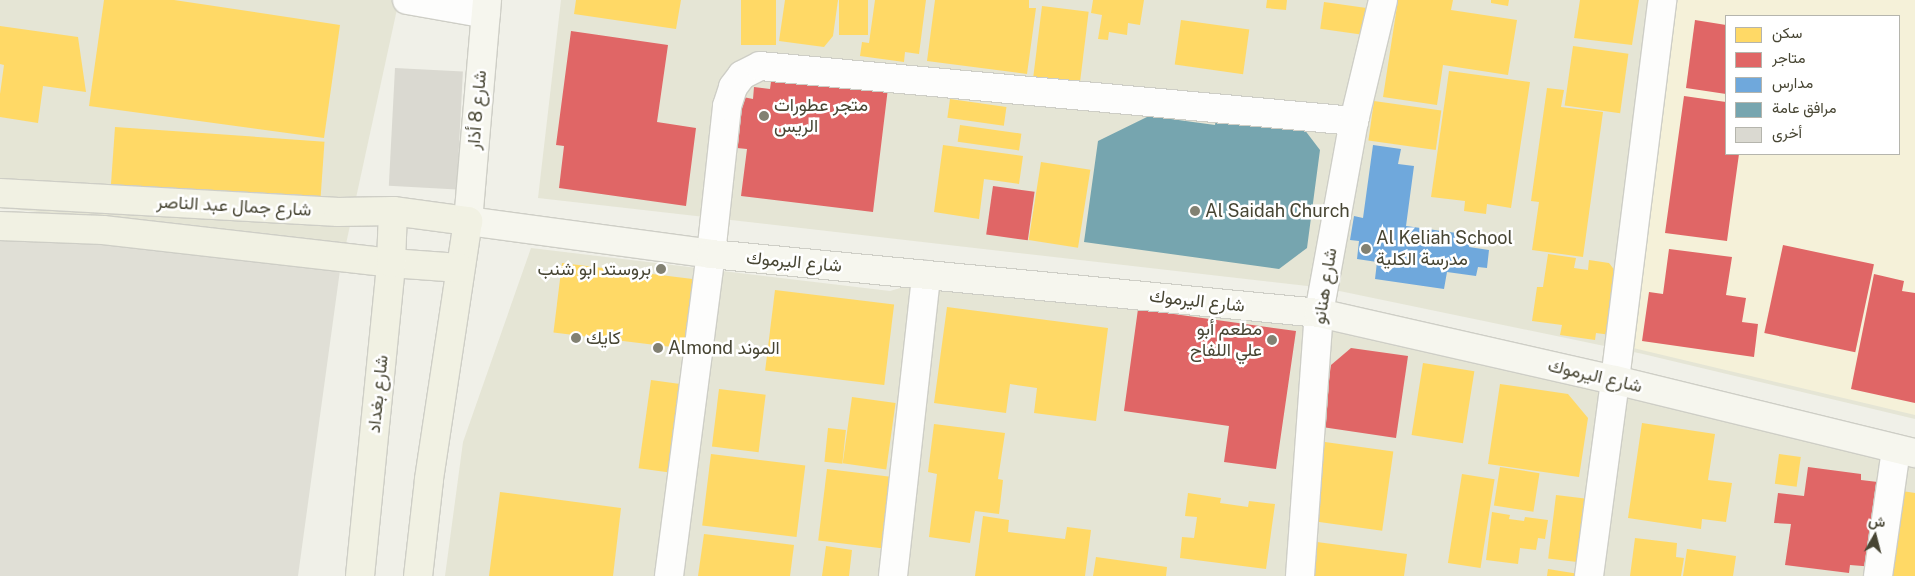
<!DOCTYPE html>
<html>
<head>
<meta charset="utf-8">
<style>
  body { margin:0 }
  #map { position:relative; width:1915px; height:576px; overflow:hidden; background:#f0f0e8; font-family:"Public Sans",Vazirmatn,sans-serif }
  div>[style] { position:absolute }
  .residential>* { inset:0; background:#e5e5d5 }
  .commercial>* { inset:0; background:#f5f1d9 }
  .industrial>* { inset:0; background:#e0dfd6 }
  .homes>* { inset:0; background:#ffd966; transform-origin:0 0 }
  .shops>* { inset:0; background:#e06666; transform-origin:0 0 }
  .schools>* { inset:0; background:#6fa8dc }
  .public>* { inset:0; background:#76a5af }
  .building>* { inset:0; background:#dad9d1; transform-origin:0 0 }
  .roads { filter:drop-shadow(1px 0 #cecec6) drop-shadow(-1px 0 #cecec6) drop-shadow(0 1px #cecec6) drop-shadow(0 -1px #cecec6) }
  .minor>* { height:28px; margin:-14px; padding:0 14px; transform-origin:14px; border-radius:14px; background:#fdfdfc }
  .tertiary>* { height:28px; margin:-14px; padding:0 14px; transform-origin:14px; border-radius:14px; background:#fdfdfc }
  .secondary>* { height:28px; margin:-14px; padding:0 14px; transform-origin:14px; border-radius:14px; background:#f6f6ee }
  .primary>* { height:28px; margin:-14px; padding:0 14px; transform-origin:14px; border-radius:14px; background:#f1f1e3 }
  .dots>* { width:14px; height:14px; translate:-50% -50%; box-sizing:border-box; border:2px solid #fff; border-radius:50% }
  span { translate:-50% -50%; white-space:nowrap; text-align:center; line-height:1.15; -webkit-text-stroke:5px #fff; paint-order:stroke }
  .poi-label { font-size:18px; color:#474533 }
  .left { translate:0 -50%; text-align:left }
  .right { translate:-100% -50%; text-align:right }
  .street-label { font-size:18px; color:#474533 }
  .legend { position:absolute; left:1725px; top:15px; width:175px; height:140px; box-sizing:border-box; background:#fff; border:1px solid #b5b5ad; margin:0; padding:6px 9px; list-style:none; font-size:15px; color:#474533 }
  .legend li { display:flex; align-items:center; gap:10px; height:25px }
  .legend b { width:25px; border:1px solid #b5b5ad }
  .north { position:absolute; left:1850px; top:511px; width:50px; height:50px; -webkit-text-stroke:4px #fff; paint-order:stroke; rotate:8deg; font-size:14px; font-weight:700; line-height:20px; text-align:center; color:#474533 }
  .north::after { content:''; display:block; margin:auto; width:18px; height:22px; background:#474533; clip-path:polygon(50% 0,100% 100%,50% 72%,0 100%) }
</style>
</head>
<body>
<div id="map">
  <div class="residential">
    <i style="clip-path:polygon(0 0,399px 0,346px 244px,0 208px)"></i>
    <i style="clip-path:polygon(evenodd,561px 0,1915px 0,1915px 419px,1643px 354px,1325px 288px,538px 198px,561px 0,1726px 16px,1899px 16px,1899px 154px,1726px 154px,1726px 16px)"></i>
    <i style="clip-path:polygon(531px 248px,890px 291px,924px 281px,1308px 326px,1915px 464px,1915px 576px,445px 576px,463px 442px)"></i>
  </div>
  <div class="commercial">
    <i style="clip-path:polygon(evenodd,1674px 0,1915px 0,1915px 415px,1629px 347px,1674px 0,1726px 16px,1899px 16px,1899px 154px,1726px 154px,1726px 16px)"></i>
  </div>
  <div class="industrial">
    <i style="clip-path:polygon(0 218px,341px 263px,298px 576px,0 576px)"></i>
  </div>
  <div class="homes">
    <i style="clip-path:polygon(104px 0,174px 0,340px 25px,324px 138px,89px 106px)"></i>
    <i style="clip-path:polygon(576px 0,681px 0,676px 29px,574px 14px)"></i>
    <i style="left:741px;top:0;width:35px;height:45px"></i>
    <i style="clip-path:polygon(785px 0,838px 0,833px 36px,824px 47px,779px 41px)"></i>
    <i style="left:839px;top:0;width:29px;height:35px"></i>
    <i style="clip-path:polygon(875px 0,926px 0,919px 54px,905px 52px,904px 62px,860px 56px,862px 42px,869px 43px)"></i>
    <i style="clip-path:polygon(935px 0,1029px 0,1029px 8px,1036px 8px,1027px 74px,927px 61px)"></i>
    <i style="clip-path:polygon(1093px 0,1144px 0,1140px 25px,1128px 23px,1127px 35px,1109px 32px,1108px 40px,1098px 39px,1102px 15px,1091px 13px)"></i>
    <i style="clip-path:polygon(1267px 0,1287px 0,1286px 10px,1266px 8px)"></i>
    <i style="clip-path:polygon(1398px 0,1453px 0,1451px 10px,1517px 20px,1508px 75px,1443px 65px,1437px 105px,1383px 97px)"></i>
    <i style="clip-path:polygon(1491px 0,1509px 0,1508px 6px,1491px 3px)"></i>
    <i style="clip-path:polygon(1580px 0,1639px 0,1632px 45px,1574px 38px)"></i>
    <i style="left:1324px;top:2px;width:50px;height:27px;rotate:8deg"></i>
    <i style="left:1042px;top:6px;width:47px;height:72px;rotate:7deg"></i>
    <i style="left:1181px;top:20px;width:69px;height:45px;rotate:8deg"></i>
    <i style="clip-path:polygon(0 26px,78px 37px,86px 92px,43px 86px,38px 123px,0 117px,0 94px,4px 65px,0 64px)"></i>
    <i style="left:1573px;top:46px;width:56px;height:60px;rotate:8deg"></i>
    <i style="clip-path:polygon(1449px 71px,1530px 82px,1511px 208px,1487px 204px,1486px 214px,1464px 211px,1465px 201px,1431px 197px)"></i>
    <i style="clip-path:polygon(1547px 88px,1564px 90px,1561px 107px,1603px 112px,1583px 257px,1532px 250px,1539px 202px,1531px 201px)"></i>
    <i style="left:950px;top:99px;width:57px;height:19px;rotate:8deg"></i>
    <i style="left:1374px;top:101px;width:68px;height:40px;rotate:8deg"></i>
    <i style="left:960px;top:125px;width:62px;height:17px;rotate:8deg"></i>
    <i style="left:115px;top:127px;width:210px;height:59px;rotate:4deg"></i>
    <i style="clip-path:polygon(943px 145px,1023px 156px,1019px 184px,984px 179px,979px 219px,934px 212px)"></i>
    <i style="left:1041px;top:162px;width:50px;height:79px;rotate:9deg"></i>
    <i style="clip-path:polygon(1548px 254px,1576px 258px,1574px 268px,1588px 270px,1589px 260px,1609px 263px,1619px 276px,1611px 335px,1596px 333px,1595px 340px,1560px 335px,1562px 325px,1532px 321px,1537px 287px,1543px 287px)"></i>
    <i style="left:562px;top:263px;width:142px;height:70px;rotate:7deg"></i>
    <i style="left:775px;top:290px;width:120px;height:81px;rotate:7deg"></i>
    <i style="clip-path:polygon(947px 307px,1108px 328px,1096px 421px,1034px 413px,1037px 388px,1010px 384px,1006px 413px,934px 403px)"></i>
    <i style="left:1423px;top:363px;width:52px;height:73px;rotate:9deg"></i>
    <i style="left:651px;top:380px;width:35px;height:89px;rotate:8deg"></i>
    <i style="clip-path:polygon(1500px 384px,1568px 394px,1588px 418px,1579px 477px,1488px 464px)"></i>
    <i style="left:719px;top:389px;width:47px;height:58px;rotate:7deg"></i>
    <i style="left:852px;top:397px;width:44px;height:67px;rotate:8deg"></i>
    <i style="clip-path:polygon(1642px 423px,1715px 434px,1708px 480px,1732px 483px,1726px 522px,1702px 519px,1701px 529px,1628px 518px)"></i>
    <i style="clip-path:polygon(934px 424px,1005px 433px,998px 479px,1003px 480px,999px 514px,975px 511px,970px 543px,929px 537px,937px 474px,928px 472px)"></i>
    <i style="left:828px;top:428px;width:18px;height:34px;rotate:6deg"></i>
    <i style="left:1325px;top:442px;width:69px;height:80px;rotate:8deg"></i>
    <i style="left:711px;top:454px;width:95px;height:72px;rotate:7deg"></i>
    <i style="left:1779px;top:454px;width:22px;height:30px;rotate:8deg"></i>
    <i style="left:1500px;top:467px;width:40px;height:39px;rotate:9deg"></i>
    <i style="left:827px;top:469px;width:70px;height:72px;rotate:7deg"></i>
    <i style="left:1462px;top:474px;width:33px;height:90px;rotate:9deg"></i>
    <i style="clip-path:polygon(1902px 491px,1915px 493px,1915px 576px,1889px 576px)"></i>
    <i style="clip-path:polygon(500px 492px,621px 508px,613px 576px,489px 576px)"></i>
    <i style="clip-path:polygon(1188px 493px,1221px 498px,1220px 503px,1248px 507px,1249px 501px,1275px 504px,1266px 569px,1180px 558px,1182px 537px,1194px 538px,1197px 517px,1185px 516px)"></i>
    <i style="left:1556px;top:495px;width:31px;height:64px;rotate:7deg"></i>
    <i style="clip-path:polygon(1492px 512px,1510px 515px,1509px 519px,1524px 521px,1525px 517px,1548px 520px,1545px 539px,1538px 538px,1536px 550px,1520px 548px,1518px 564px,1486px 560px)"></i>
    <i style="clip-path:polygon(983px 516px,1009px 520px,1008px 532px,1065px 539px,1067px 527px,1091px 530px,1085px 576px,975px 576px)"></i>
    <i style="clip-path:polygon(704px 534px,794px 545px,790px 576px,698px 576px)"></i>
    <i style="clip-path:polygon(1635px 538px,1677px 543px,1676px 557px,1684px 558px,1681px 576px,1630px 576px)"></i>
    <i style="clip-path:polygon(1317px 542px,1407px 554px,1404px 576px,1312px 576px)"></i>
    <i style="clip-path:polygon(826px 546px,852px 550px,849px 576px,822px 576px)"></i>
    <i style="clip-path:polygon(1687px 549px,1736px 556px,1733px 576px,1683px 576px)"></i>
    <i style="clip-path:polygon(1096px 557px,1167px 567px,1166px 576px,1093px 576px)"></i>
    <i style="clip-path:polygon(1548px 569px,1579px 574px,1579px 576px,1547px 576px)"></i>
  </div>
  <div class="shops">
    <i style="clip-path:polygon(1695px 20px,1726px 25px,1726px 94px,1686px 88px)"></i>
    <i style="clip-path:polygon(571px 31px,668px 45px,657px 122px,696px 128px,686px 206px,559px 188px,564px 146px,556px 145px)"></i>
    <i style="clip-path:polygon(772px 74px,888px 88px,873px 212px,741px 196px,747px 149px,737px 148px,743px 97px,753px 99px,754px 87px,770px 89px)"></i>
    <i style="clip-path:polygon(1684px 96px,1726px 102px,1726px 154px,1739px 154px,1727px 241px,1665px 233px)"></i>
    <i style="left:993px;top:186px;width:42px;height:49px;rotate:8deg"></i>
    <i style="left:1783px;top:245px;width:93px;height:90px;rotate:12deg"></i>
    <i style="clip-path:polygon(1669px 249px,1732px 257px,1726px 295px,1746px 298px,1742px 322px,1758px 324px,1754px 357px,1642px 341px,1649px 292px,1663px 294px)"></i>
    <i style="clip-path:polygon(1874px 274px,1904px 281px,1902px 291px,1915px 293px,1915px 403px,1851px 389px)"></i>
    <i style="clip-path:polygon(1138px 309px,1296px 331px,1276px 469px,1224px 462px,1229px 426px,1124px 411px)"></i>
    <i style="clip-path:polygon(1351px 348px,1408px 356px,1396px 438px,1322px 427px,1331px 365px)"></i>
    <i style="clip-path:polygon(1808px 467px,1861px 474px,1861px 480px,1886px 483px,1875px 567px,1850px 565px,1849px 573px,1785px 565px,1791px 524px,1774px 523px,1778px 493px,1804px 496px)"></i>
  </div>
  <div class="schools">
    <i style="clip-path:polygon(1373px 145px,1401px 149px,1398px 164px,1414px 166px,1406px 226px,1471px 235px,1469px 247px,1489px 250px,1487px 268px,1478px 267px,1476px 276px,1447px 272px,1444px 289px,1375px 279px,1377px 262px,1357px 259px,1359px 241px,1350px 240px,1354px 216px,1363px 218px)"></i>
  </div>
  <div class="public">
    <i style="clip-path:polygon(1149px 116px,1215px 125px,1216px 118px,1304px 129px,1320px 150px,1307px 248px,1279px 269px,1084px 242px,1098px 141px)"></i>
  </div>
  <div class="building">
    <i style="left:395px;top:68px;width:68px;height:118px;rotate:3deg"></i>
  </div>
  <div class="roads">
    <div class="minor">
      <i style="left:407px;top:0;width:80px;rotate:10deg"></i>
      <i style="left:669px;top:576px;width:325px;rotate:-82.6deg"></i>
      <i style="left:711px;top:254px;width:149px;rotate:-83.8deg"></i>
      <i style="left:727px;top:106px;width:20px;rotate:-72deg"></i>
      <i style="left:733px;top:87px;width:15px;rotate:-53deg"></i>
      <i style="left:742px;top:75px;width:20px;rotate:-27deg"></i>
      <i style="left:760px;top:66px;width:597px;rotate:5.29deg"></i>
      <i style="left:893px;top:576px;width:303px;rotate:-83.7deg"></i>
      <i style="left:1589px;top:576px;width:198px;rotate:-82.4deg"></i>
      <i style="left:1615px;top:380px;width:383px;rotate:-82.9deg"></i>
      <i style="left:1878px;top:576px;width:128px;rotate:-81.9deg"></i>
    </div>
    <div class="tertiary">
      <i style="left:1300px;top:576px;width:264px;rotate:-85.9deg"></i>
      <i style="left:1319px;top:313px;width:195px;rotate:-79.7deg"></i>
      <i style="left:1354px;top:121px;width:124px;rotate:-76.5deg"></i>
    </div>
    <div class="secondary">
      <i style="left:487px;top:0;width:222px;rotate:94.9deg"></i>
      <i style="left:468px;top:221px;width:245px;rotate:7.7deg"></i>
      <i style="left:711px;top:254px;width:611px;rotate:5.54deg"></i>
      <i style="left:1319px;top:313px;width:303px;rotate:12.8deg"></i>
      <i style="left:1615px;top:380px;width:309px;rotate:13.7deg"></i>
    </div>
    <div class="primary">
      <i style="left:0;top:193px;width:339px;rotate:3.2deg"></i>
      <i style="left:338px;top:212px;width:55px;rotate:-1deg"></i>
      <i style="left:393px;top:211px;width:76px;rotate:7.6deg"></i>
      <i style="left:468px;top:221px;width:262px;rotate:98.6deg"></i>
      <i style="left:429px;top:480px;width:97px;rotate:96.5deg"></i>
      <i style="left:0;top:226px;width:103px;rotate:2.2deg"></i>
      <i style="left:103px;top:230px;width:290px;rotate:6.5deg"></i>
      <i style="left:391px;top:263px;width:69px;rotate:4.1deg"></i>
      <i style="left:360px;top:576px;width:315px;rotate:-84.3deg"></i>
      <i style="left:391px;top:263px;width:52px;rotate:-87.8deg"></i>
    </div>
  </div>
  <div class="dots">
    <i style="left:764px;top:116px;background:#828172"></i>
    <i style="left:1195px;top:211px;background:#828172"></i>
    <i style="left:1366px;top:249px;background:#828172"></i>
    <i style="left:661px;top:269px;background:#828172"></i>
    <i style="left:576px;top:338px;background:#828172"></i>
    <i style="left:1272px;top:340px;background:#828172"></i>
    <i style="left:658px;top:348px;background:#828172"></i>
  </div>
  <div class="poi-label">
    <span class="left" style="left:774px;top:116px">متجر عطورات<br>الريس</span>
    <span class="left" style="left:1205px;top:211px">Al Saidah Church</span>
    <span class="left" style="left:1376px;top:249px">Al Keliah School<br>مدرسة الكلية</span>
    <span class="right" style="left:651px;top:269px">بروستد ابو شنب</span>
    <span class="right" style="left:1262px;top:340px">مطعم أبو<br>علي اللفاح</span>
    <span class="left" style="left:586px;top:338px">كايك</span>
    <span class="left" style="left:668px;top:348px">Almond الموند</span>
  </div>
  <div class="street-label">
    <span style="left:477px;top:110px;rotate:-85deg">شارع 8 أذار</span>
    <span style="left:234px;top:206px;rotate:3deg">شارع جمال عبد الناصر</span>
    <span style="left:794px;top:262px;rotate:5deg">شارع اليرموك</span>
    <span style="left:1325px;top:286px;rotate:-81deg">شارع هنانو</span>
    <span style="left:1197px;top:301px;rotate:6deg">شارع اليرموك</span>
    <span style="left:1595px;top:376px;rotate:13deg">شارع اليرموك</span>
    <span style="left:378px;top:394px;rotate:-84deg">شارع بغداد</span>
  </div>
  <ul class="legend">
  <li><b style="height:14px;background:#ffd966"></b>سكن</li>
  <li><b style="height:14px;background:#e06666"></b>متاجر</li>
  <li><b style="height:14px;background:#6fa8dc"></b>مدارس</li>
  <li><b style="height:14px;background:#76a5af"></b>مرافق عامة</li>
  <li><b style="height:14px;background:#dad9d1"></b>أخرى</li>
  </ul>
  <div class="north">ش</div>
</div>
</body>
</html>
